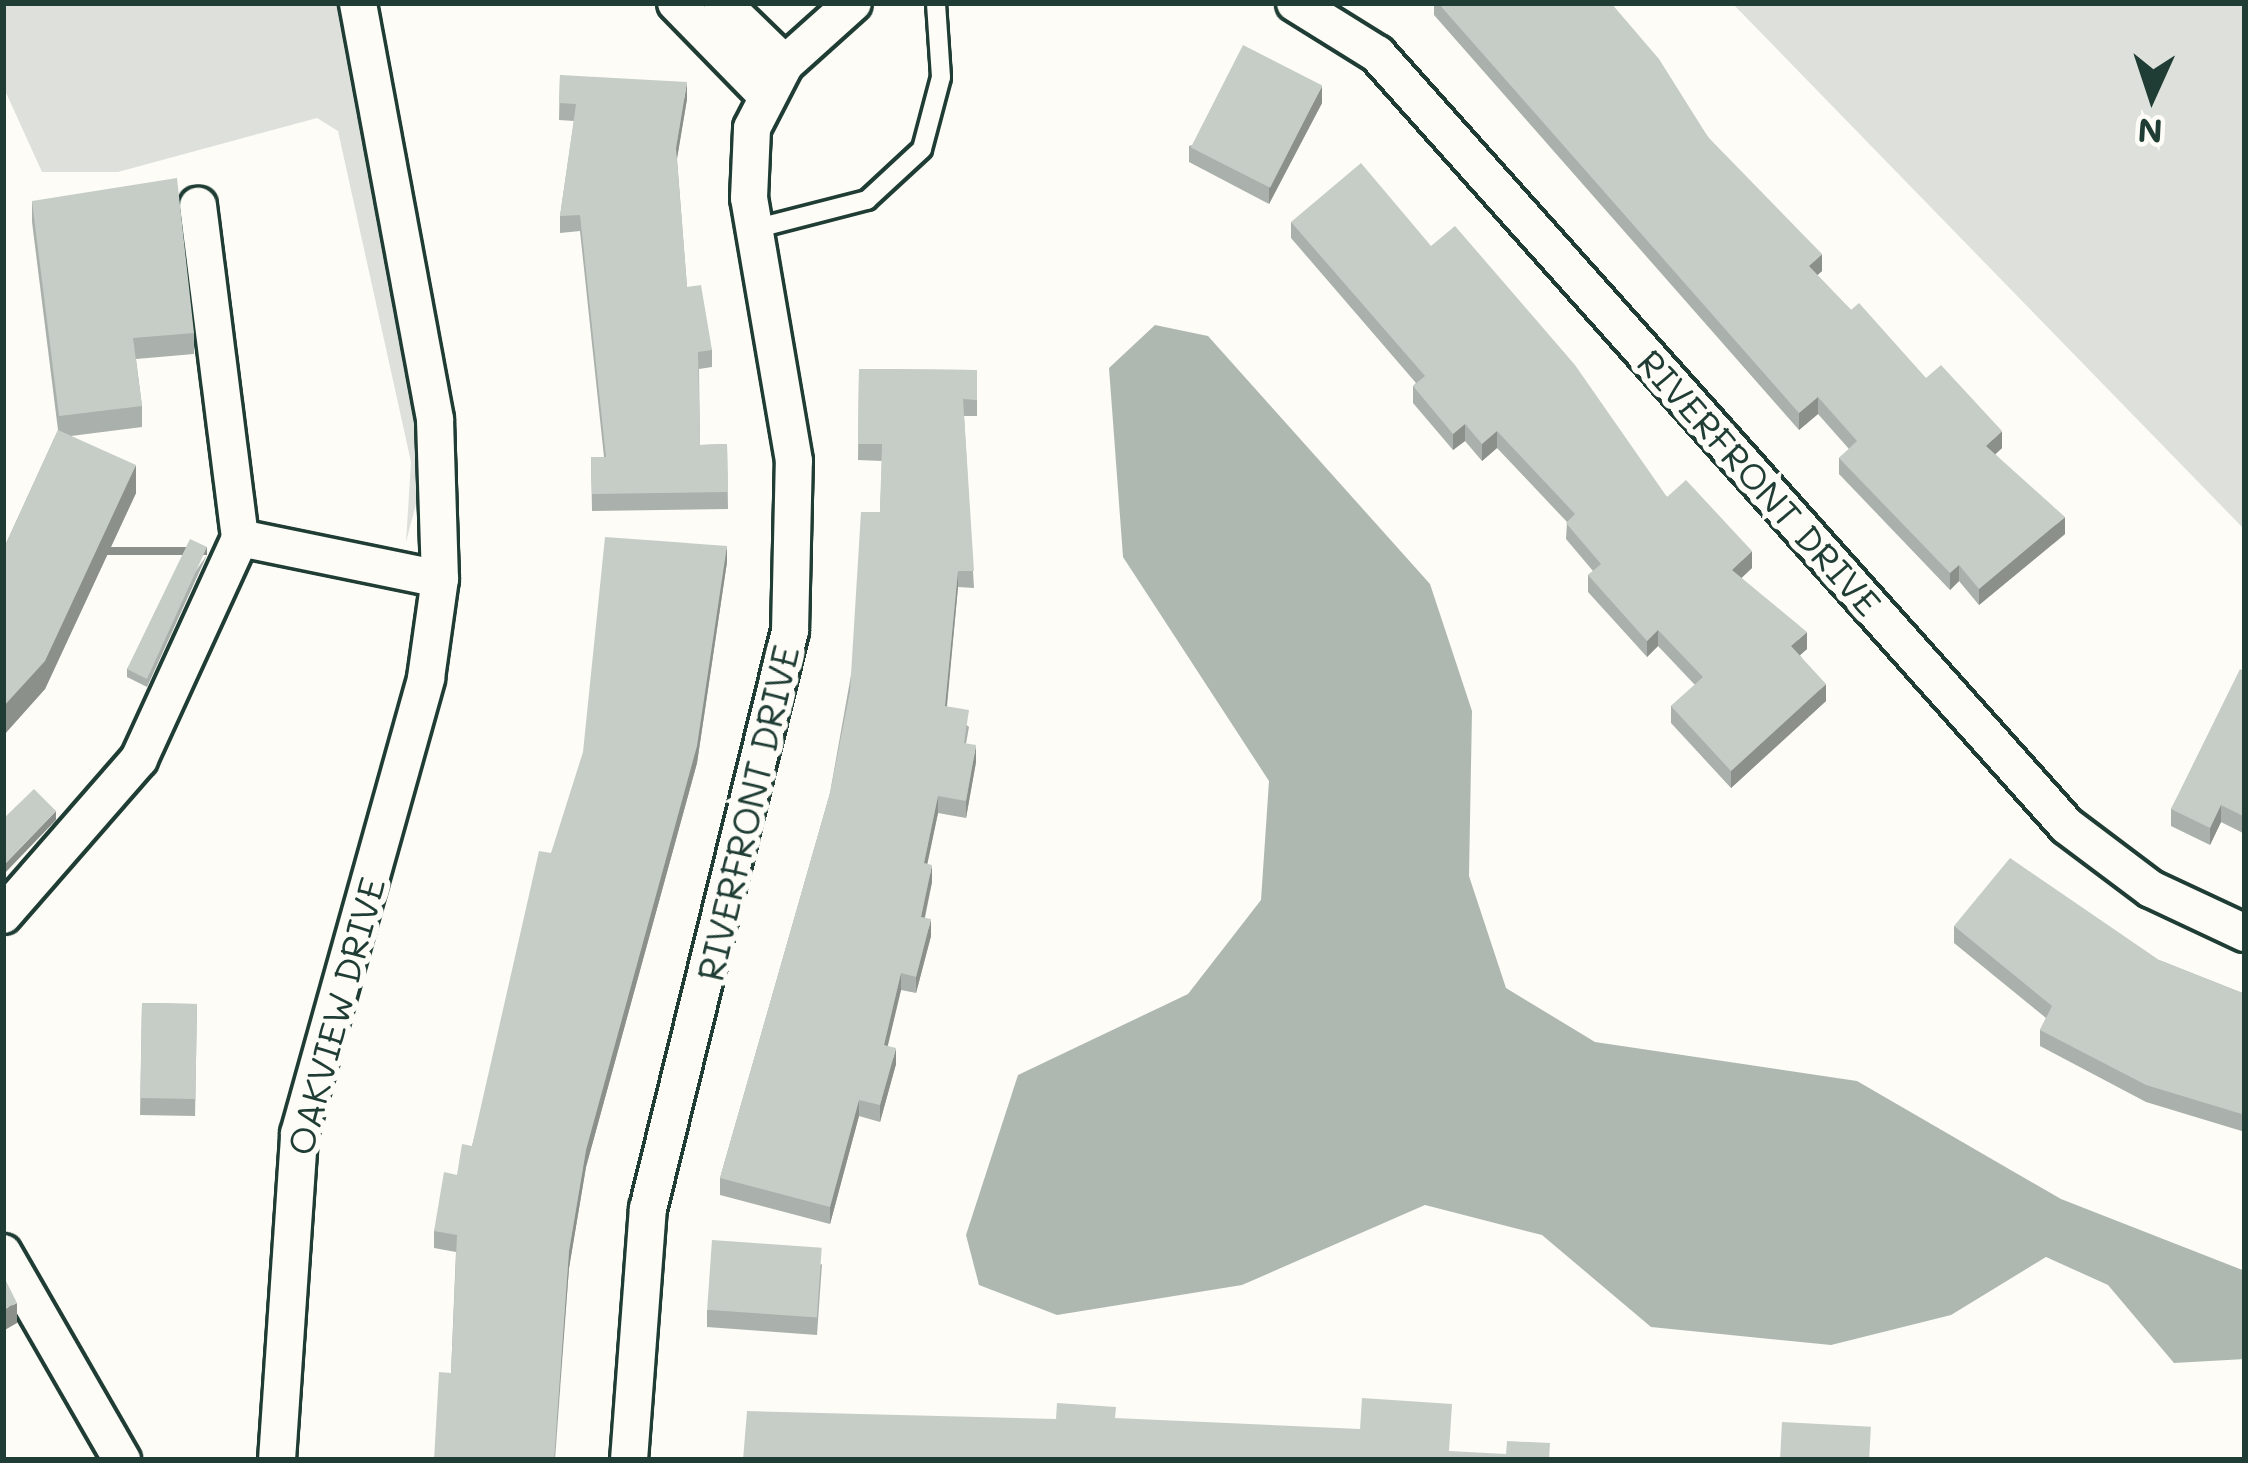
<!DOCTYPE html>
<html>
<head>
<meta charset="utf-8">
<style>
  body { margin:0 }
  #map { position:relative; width:2248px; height:1463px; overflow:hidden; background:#fdfcf7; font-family:Mali,sans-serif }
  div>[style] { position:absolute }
  .green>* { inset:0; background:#dde0db }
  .water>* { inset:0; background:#aeb8b1 }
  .roads { filter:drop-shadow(3px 0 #1f3d34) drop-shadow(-3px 0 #1f3d34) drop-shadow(0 3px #1f3d34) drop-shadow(0 -3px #1f3d34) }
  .lane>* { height:18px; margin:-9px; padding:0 9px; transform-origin:9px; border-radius:9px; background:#fdfcf7 }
  .street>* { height:36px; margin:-18px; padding:0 18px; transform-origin:18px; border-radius:18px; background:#fdfcf7 }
  .wall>* { inset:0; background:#aab0ab; transform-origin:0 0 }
  .shaded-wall>* { inset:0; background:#8b908b; transform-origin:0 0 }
  .building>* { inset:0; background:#c6cdc7; transform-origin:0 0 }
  span { translate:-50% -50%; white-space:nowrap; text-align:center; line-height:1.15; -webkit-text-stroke:12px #fdfcf7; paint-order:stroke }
  .street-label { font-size:36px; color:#1f3d34 }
  .frame { position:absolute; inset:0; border:6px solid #1f3d34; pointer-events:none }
  .north { position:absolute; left:2092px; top:36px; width:120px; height:120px; -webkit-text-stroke:9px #fdfcf7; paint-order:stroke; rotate:183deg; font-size:33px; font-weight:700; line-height:48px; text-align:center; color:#1f3d34 }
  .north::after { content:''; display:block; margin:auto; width:42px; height:54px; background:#1f3d34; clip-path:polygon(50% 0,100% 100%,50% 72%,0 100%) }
</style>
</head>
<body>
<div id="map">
  <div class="green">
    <i style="clip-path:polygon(3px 3px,337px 3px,416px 423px,422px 481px,406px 542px,411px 462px,338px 131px,317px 118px,118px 172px,42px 172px,3px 86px)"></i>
    <i style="clip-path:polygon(1732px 3px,2245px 3px,2245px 530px)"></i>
  </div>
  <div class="water">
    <i style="clip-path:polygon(1155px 325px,1208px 336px,1430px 584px,1472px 711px,1469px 876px,1506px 988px,1595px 1042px,1857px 1081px,2061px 1199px,2245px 1271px,2245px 1359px,2174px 1363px,2108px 1285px,2046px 1257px,1951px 1315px,1831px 1345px,1651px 1327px,1542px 1235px,1425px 1205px,1242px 1285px,1057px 1315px,979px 1285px,966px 1235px,1018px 1075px,1188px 994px,1261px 900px,1269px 781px,1123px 557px,1109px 368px)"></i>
  </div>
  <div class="roads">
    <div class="lane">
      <i style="left:754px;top:229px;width:117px;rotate:-14.4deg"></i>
      <i style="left:867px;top:200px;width:75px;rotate:-42.8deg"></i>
      <i style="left:922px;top:149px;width:74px;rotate:-75.2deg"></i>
      <i style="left:941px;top:77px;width:74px;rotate:-93.9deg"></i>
    </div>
    <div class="street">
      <i style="left:676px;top:3px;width:124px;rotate:45.7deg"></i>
      <i style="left:722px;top:3px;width:88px;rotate:44.1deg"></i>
      <i style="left:1295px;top:3px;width:97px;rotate:31.9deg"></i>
      <i style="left:1377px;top:54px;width:1035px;rotate:48.21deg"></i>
      <i style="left:2067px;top:826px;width:105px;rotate:36.9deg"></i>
      <i style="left:2151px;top:889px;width:104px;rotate:25.1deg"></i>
      <i style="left:240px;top:538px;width:204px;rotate:11.6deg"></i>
      <i style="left:3px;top:915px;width:207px;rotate:-48.9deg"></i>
      <i style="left:139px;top:759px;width:243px;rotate:-65.4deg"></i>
      <i style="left:240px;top:538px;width:335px;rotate:-97.2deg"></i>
      <i style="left:3px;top:1253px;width:239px;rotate:60.1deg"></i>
      <i style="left:277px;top:1460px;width:327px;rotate:-86.1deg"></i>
      <i style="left:299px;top:1134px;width:473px;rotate:-74.4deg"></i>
      <i style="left:426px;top:678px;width:100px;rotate:-82deg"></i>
      <i style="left:440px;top:579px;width:160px;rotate:-91.8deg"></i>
      <i style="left:435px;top:419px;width:423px;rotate:-100.5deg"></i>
      <i style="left:629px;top:1460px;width:252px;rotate:-85.7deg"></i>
      <i style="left:648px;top:1209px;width:595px;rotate:-76.2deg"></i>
      <i style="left:790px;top:631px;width:170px;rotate:-88.7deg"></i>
      <i style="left:794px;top:461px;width:267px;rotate:-99.7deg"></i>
      <i style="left:749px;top:198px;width:70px;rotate:-87.5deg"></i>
      <i style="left:752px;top:128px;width:72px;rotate:-62.7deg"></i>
      <i style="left:785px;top:64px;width:91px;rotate:-41.9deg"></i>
    </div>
  </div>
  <div class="wall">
    <i style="clip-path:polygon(1434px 3px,1611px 3px,1708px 137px,1822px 271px,1817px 275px,1851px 310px,2002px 448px,1995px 454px,2065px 534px,1979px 605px,1959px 581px,1950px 590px,1839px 474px,1839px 458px,1849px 449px,1818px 414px,1799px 430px,1434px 15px)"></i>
    <i style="clip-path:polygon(560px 75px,687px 99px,677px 159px,687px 287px,712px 350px,712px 367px,699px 369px,700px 445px,727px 444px,728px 509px,592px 511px,591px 457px,604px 457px,580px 231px,560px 233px,560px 216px,574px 121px,559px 120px)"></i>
    <i style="clip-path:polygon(1322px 103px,1269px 204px,1189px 162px,1189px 146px)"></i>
    <i style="clip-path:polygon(32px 201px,194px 333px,194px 354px,136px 359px,142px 406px,142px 427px,71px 436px,136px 493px,45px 689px,3px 736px,3px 550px,58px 430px,32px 222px)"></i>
    <i style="clip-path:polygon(1291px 222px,1431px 246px,1667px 497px,1752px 568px,1741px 578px,1807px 649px,1800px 655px,1826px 701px,1731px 788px,1671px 723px,1671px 706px,1695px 685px,1658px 646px,1647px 657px,1588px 592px,1588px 575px,1593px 571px,1566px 539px,1567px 522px,1497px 448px,1482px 461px,1465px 441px,1453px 450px,1413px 403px,1413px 386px,1416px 383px,1291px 238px)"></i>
    <i style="clip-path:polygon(859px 369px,977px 370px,977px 416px,964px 416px,974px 588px,958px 587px,947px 707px,969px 727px,966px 744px,976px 762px,966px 818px,938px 813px,927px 864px,932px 882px,925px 918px,931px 936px,916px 993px,901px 990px,887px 1046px,896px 1064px,880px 1122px,859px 1116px,830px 1224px,720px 1195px,720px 1178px,830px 793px,880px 512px,882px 461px,858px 460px)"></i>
    <i style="clip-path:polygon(207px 555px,147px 687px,127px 677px,127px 669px)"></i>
    <i style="clip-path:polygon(727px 562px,697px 763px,586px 1167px,569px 1268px,555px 1460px,434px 1460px,451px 1373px,456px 1252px,434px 1248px,434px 1231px,457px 1175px,472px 1146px,551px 853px)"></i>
    <i style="clip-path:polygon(2245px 672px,2245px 834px,2221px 822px,2210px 845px,2171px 826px,2171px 809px)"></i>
    <i style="clip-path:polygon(1954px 926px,2159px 960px,2245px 994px,2245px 1132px,2146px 1102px,2040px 1046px,2040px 1030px,2046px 1018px,1954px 943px)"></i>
    <i style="left:142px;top:1003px;width:55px;height:112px;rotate:1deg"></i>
    <i style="clip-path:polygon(822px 1264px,817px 1335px,707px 1327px,707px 1310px)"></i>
  </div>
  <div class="shaded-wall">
    <i style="clip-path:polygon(687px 82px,687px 99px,676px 164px,676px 148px)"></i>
    <i style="clip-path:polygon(1322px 86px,1322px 103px,1269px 204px,1269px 187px)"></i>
    <i style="clip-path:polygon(1822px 254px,1822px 271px,1809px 283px,1809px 266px)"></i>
    <i style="clip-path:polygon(1818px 397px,1818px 414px,1799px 430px,1799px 413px)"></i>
    <i style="clip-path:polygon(1465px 424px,1465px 441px,1453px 450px,1453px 434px)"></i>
    <i style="clip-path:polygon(1497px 431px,1497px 448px,1482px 461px,1482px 444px)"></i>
    <i style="clip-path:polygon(2002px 431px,2002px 448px,1986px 463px,1986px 446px)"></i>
    <i style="clip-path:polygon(136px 465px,136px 493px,45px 689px,3px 736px,3px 707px)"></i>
    <i style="clip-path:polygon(2065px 517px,2065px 534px,1979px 605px,1979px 589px)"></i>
    <i style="clip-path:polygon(727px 546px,727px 562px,697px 763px,586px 1167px,569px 1268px,554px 1460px,569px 1251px,586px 1150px)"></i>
    <i style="left:207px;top:547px;width:8px;height:145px;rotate:90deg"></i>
    <i style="clip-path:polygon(1752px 551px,1752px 568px,1732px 587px,1732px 570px)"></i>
    <i style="clip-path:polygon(1959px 565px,1959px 581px,1950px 590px,1950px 573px)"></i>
    <i style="clip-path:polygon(958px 571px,958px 587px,945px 723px,945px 706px)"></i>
    <i style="clip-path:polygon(1658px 630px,1658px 646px,1647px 657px,1647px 641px)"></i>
    <i style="clip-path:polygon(1807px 632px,1807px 649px,1791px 663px,1791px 646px)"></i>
    <i style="clip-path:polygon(1826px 684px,1826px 701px,1731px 788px,1731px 771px)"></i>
    <i style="clip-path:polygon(976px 745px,976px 762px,966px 818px,966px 801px)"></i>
    <i style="clip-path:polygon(938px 796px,938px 813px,924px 880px,924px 863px)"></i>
    <i style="clip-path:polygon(2221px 805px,2221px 822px,2210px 845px,2210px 828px)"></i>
    <i style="clip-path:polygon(56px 811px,56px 820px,3px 875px,3px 866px)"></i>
    <i style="clip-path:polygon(932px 865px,932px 882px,921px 933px,921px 917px)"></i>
    <i style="clip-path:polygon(931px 919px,931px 936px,916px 993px,916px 977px)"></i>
    <i style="clip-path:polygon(901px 973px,901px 990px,884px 1062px,884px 1045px)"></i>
    <i style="clip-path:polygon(896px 1048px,896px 1064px,880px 1122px,880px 1105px)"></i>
    <i style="clip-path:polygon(859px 1100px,859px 1116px,830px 1224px,830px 1207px)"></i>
    <i style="clip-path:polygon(17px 1303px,17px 1323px,3px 1331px,3px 1310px)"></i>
  </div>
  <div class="building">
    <i style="clip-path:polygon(1438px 3px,1611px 3px,1659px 59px,1708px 137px,1822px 254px,1809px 266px,1851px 310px,1859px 303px,1926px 378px,1941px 365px,2002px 431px,1986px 446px,2065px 517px,1979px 589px,1959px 565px,1950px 573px,1839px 458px,1857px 441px,1818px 397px,1799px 413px)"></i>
    <i style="left:1243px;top:45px;width:89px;height:115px;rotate:27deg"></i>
    <i style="clip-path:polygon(560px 75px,687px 82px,676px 148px,687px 287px,701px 285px,712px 350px,698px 352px,700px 445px,727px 444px,728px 492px,592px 494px,591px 457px,606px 457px,580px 215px,560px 216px,576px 104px,559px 103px)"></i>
    <i style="clip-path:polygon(1361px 163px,1431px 246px,1455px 226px,1575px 365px,1667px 497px,1686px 480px,1752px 551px,1732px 570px,1807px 632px,1791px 646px,1826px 684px,1731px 771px,1671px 706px,1703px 677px,1658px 630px,1647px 641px,1588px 575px,1601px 564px,1566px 523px,1575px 514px,1497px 431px,1482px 444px,1465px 424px,1453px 434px,1413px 386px,1425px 376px,1291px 222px)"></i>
    <i style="clip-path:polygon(177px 178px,194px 333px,133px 338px,142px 406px,59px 416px,32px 201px)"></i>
    <i style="clip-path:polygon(859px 369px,977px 370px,977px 400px,963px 399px,974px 571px,958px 571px,945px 706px,969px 710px,964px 743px,976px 745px,966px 801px,938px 796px,924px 863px,932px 865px,921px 917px,931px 919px,916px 977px,901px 973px,884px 1045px,896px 1048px,880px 1105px,859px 1100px,830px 1207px,720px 1178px,830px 793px,850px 691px,861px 512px,880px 512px,882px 444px,858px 444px)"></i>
    <i style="clip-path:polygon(58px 430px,136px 465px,45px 661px,3px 707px,3px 550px)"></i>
    <i style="clip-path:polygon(605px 537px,727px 546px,697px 746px,586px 1150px,569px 1251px,554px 1460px,434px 1460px,439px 1372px,451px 1373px,457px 1235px,434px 1231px,444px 1172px,457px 1175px,462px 1144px,472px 1146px,539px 851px,551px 853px,583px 752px)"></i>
    <i style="clip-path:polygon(190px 539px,207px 547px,147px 679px,127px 669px)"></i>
    <i style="clip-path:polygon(2240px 669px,2245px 672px,2245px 817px,2221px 805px,2210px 828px,2171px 809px)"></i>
    <i style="clip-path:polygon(34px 789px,56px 811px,3px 866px,3px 819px)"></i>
    <i style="clip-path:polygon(2010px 858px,2159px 960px,2245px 994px,2245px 1115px,2146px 1085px,2040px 1030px,2052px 1006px,1954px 926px)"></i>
    <i style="left:142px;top:1003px;width:55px;height:95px;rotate:1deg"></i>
    <i style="left:712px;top:1240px;width:110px;height:70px;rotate:4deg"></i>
    <i style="clip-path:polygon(3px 1275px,17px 1303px,3px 1310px)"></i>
    <i style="clip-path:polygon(1362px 1398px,1452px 1404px,1449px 1451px,1506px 1454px,1507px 1441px,1550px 1443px,1549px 1460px,1687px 1460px,743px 1460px,747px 1411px,1056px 1419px,1057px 1403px,1116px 1407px,1115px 1418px,1360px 1429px)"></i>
    <i style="left:1782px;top:1422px;width:89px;height:38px;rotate:3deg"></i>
  </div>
  <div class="street-label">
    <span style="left:1760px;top:482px;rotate:48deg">RIVERFRONT DRIVE</span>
    <span style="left:747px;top:813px;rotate:-77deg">RIVERFRONT DRIVE</span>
    <span style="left:335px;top:1016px;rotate:-75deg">OAKVIEW DRIVE</span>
  </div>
  <div class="frame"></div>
  <div class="north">N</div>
</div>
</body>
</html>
